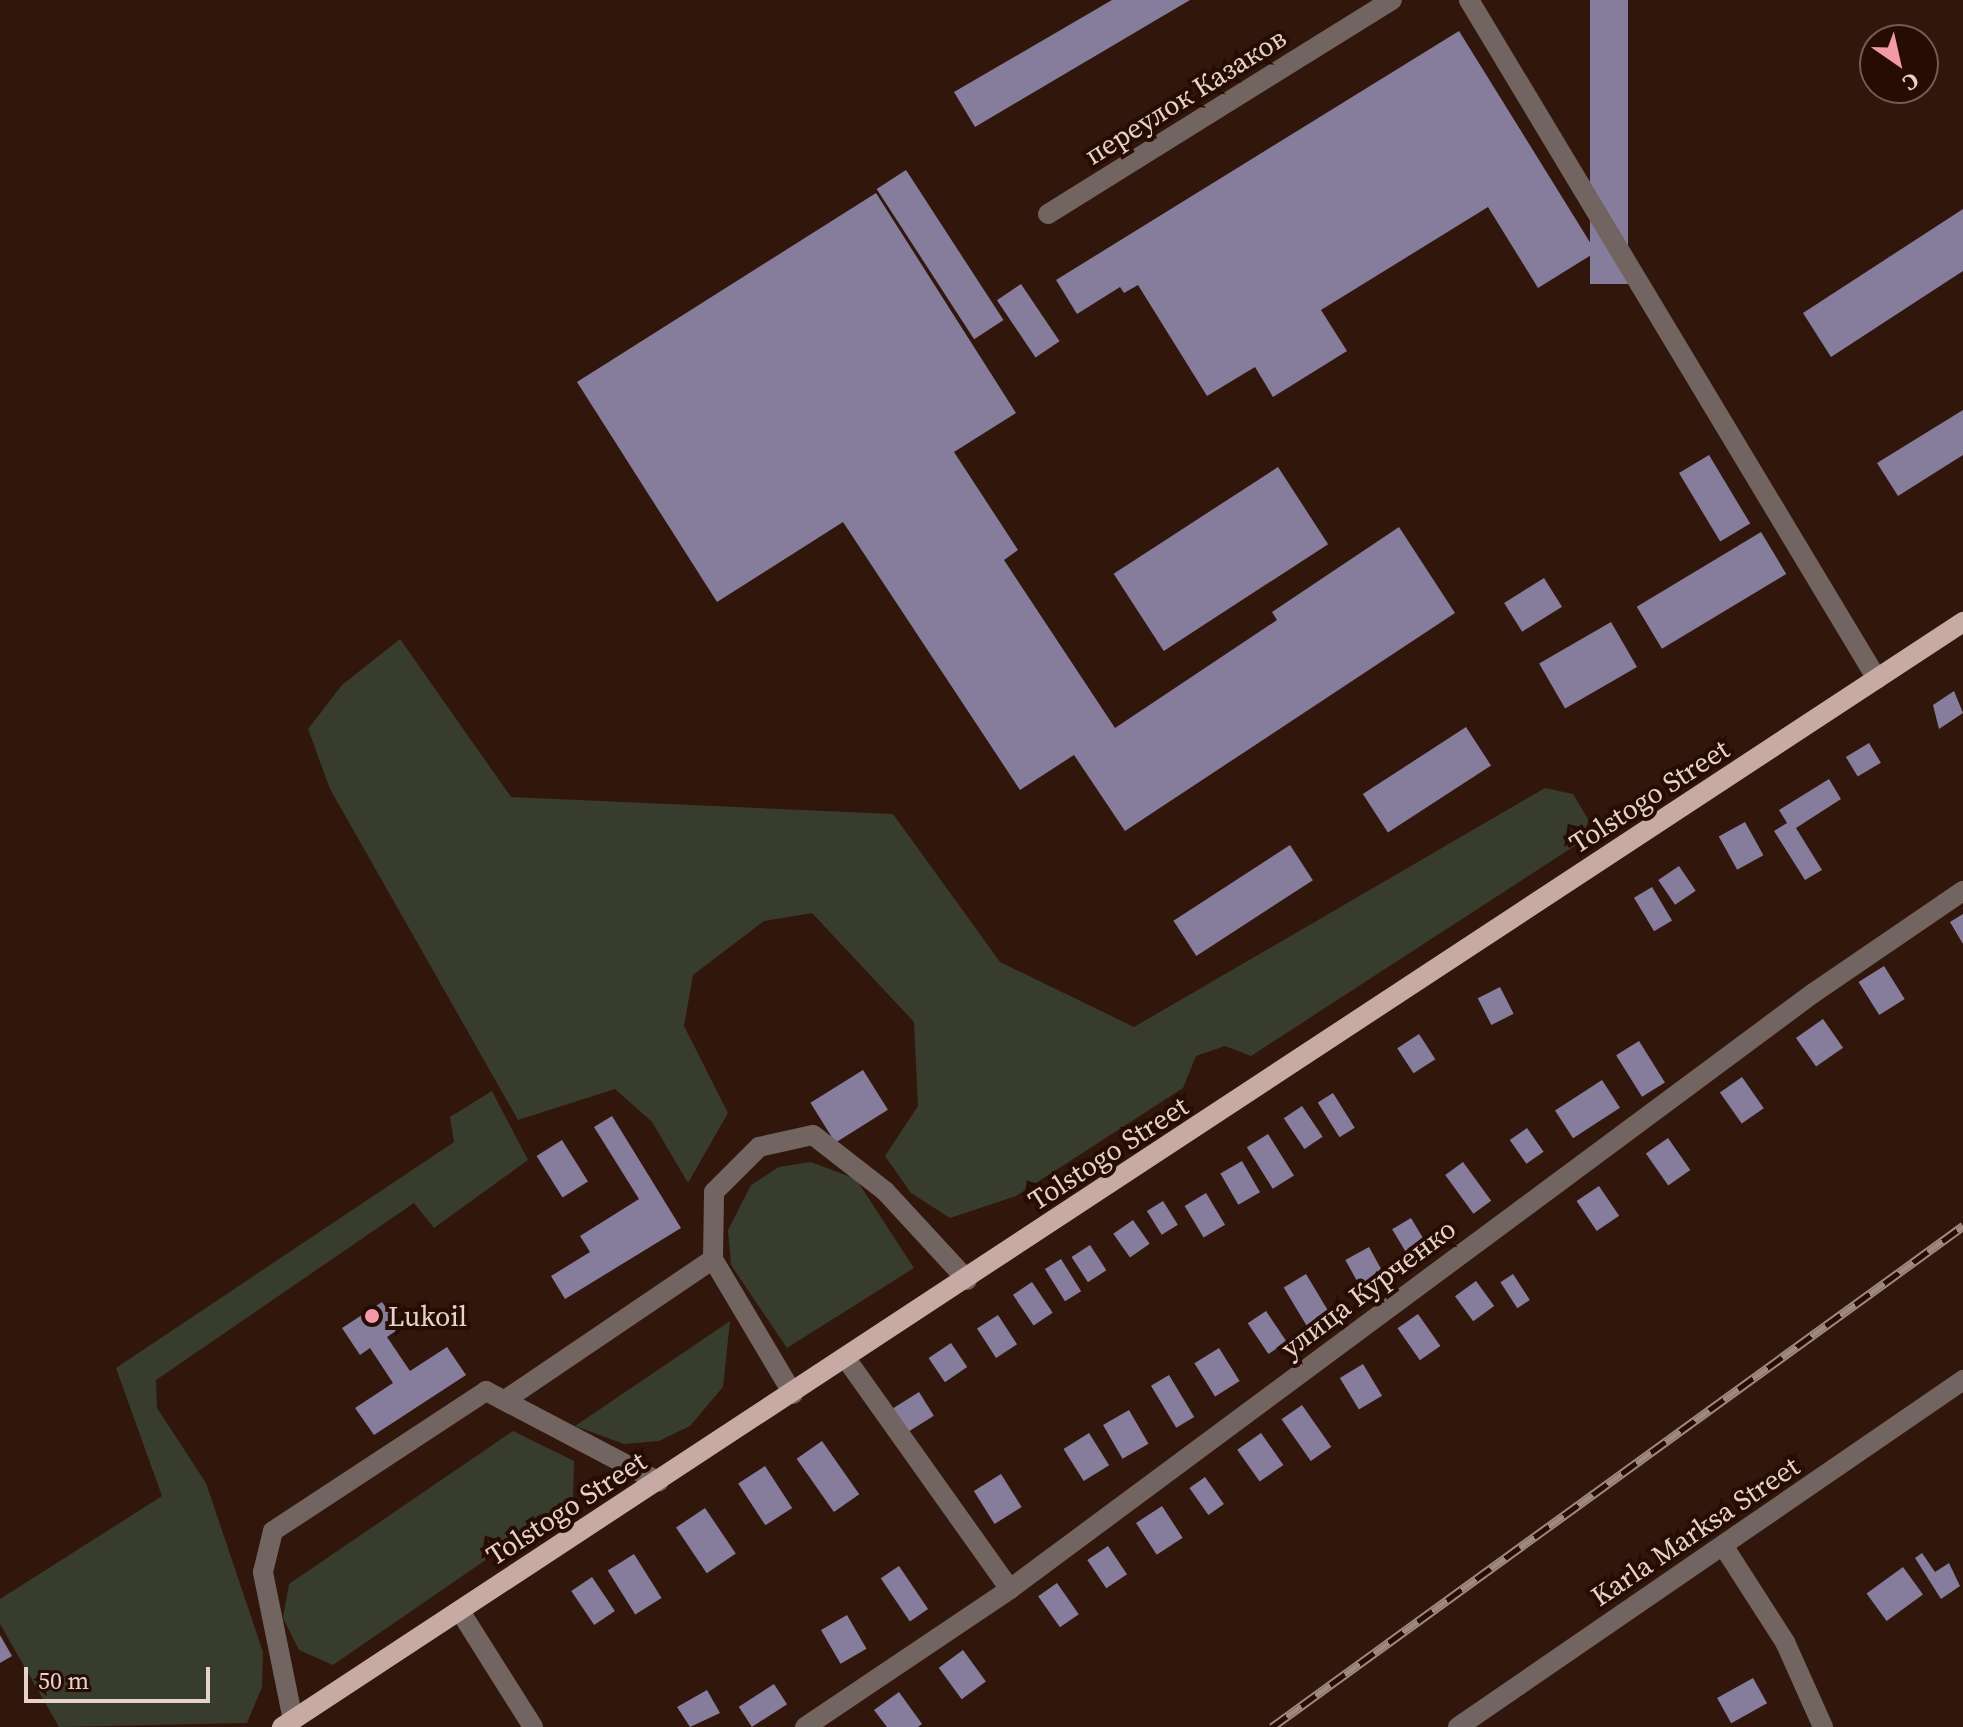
<!DOCTYPE html>
<html>
<head>
<meta charset="utf-8">
<style>
  body { margin:0 }
  #map { position:relative; width:1963px; height:1727px; overflow:hidden; background:#31160c; font-family:"Source Serif 4",serif }
  div>[style] { position:absolute }
  .green>* { inset:0; background:#383c2c }
  .building>* { inset:0; background:#867d9d; transform-origin:0 0 }
  .minor>* { height:20px; margin:-10px; padding:0 10px; transform-origin:10px; border-radius:10px; background:#726461 }
  .major>* { height:20px; margin:-10px; padding:0 10px; transform-origin:10px; border-radius:10px; background:#c8aaa4 }
  .rail>* { height:9px; margin-top:-4.5px; transform-origin:0; background:repeating-linear-gradient(90deg,#270c04 0 18px,#9e8880 0 36px); box-sizing:border-box; border-block:2px solid #9e8880 }
  .dots>* { width:22px; height:22px; translate:-50% -50%; box-sizing:border-box; border:4px solid #270c04; border-radius:50% }
  span { translate:-50% -50%; white-space:nowrap; text-align:center; line-height:1.15; -webkit-text-stroke:8px #270c04; paint-order:stroke }
  .street-label { font-size:28px; color:#e5d2cb }
  .poi-label { font-size:28px; color:#e5d2cb }
  .left { translate:0 -50%; text-align:left }
  .north { position:absolute; left:1859px; top:24px; width:80px; height:80px; box-sizing:border-box; background:#270c04; border:2px solid #735b54; border-radius:50%; rotate:146deg; font-size:22px; font-weight:700; line-height:32px; text-align:center; color:#e5d2cb }
  .north::after { content:''; display:block; margin:auto; width:28px; height:36px; background:#f39aa9; clip-path:polygon(50% 0,100% 100%,50% 72%,0 100%) }
  .scale { position:absolute; left:24px; top:1667px; width:186px; height:36px; box-sizing:border-box; border:4px solid #e5d2cb; border-top:0; padding-left:10px; font-size:24px; line-height:28px; white-space:nowrap; color:#e5d2cb; -webkit-text-stroke:6px #270c04; paint-order:stroke }
</style>
</head>
<body>
<div id="map">
  <div class="green">
    <i style="clip-path:polygon(400px 639px,511px 797px,893px 814px,1000px 962px,1134px 1027px,1545px 788px,1573px 794px,1589px 821px,1576px 845px,1251px 1056px,1225px 1046px,1196px 1056px,1183px 1088px,1016px 1196px,950px 1218px,911px 1193px,885px 1156px,918px 1106px,914px 1022px,812px 913px,764px 921px,693px 975px,684px 1026px,728px 1113px,688px 1183px,652px 1122px,615px 1089px,518px 1120px,330px 789px,308px 729px,342px 685px)"></i>
    <i style="clip-path:polygon(492px 1091px,528px 1160px,434px 1228px,414px 1203px,156px 1380px,157px 1408px,206px 1483px,263px 1652px,262px 1687px,247px 1723px,59px 1727px,0 1624px,0 1599px,162px 1496px,116px 1368px,454px 1142px,450px 1117px)"></i>
    <i style="clip-path:polygon(811px 1162px,856px 1179px,914px 1268px,787px 1348px,731px 1265px,728px 1230px,751px 1185px,779px 1167px)"></i>
    <i style="clip-path:polygon(730px 1321px,723px 1387px,690px 1426px,659px 1441px,624px 1444px,575px 1426px)"></i>
    <i style="clip-path:polygon(513px 1431px,574px 1461px,573px 1500px,333px 1665px,299px 1650px,283px 1618px,289px 1584px)"></i>
  </div>
  <div class="building">
    <i style="clip-path:polygon(1112px 0,1190px 0,975px 127px,954px 92px)"></i>
    <i style="left:1590px;top:0;width:38px;height:284px"></i>
    <i style="clip-path:polygon(1459px 31px,1596px 252px,1538px 288px,1488px 207px,1321px 310px,1347px 351px,1273px 397px,1255px 367px,1207px 396px,1138px 285px,1124px 293px,1120px 287px,1077px 314px,1056px 280px)"></i>
    <i style="left:906px;top:170px;width:179px;height:35px;rotate:57deg"></i>
    <i style="clip-path:polygon(876px 193px,1016px 413px,954px 452px,1018px 550px,1004px 560px,1115px 728px,1277px 620px,1272px 612px,1399px 527px,1455px 613px,1125px 831px,1074px 755px,1020px 790px,843px 522px,717px 602px,577px 382px)"></i>
    <i style="clip-path:polygon(1963px 209px,1963px 271px,1831px 357px,1803px 313px)"></i>
    <i style="left:1021px;top:284px;width:69px;height:29px;rotate:56deg"></i>
    <i style="clip-path:polygon(1963px 410px,1963px 455px,1898px 496px,1877px 463px)"></i>
    <i style="left:1709px;top:455px;width:80px;height:35px;rotate:59deg"></i>
    <i style="left:1278px;top:467px;width:92px;height:196px;rotate:57deg"></i>
    <i style="left:1761px;top:532px;width:49px;height:145px;rotate:59deg"></i>
    <i style="left:1544px;top:578px;width:34px;height:47px;rotate:58deg"></i>
    <i style="left:1611px;top:622px;width:52px;height:83px;rotate:60deg"></i>
    <i style="clip-path:polygon(1954px 691px,1963px 713px,1939px 729px,1933px 705px)"></i>
    <i style="left:1466px;top:727px;width:46px;height:123px;rotate:57deg"></i>
    <i style="left:1869px;top:743px;width:23px;height:27px;rotate:59deg"></i>
    <i style="clip-path:polygon(1829px 779px,1841px 799px,1796px 828px,1822px 870px,1805px 880px,1774px 831px,1787px 823px,1779px 810px)"></i>
    <i style="left:1745px;top:822px;width:38px;height:30px;rotate:61deg"></i>
    <i style="left:1290px;top:845px;width:42px;height:139px;rotate:57deg"></i>
    <i style="left:1679px;top:866px;width:30px;height:25px;rotate:56deg"></i>
    <i style="left:1652px;top:887px;width:39px;height:21px;rotate:59deg"></i>
    <i style="clip-path:polygon(1963px 914px,1963px 944px,1950px 922px)"></i>
    <i style="left:1884px;top:966px;width:39px;height:30px;rotate:58deg"></i>
    <i style="left:1500px;top:987px;width:30px;height:25px;rotate:63deg"></i>
    <i style="left:1823px;top:1019px;width:35px;height:33px;rotate:55deg"></i>
    <i style="left:1419px;top:1034px;width:30px;height:26px;rotate:57deg"></i>
    <i style="left:1639px;top:1041px;width:49px;height:27px;rotate:58deg"></i>
    <i style="left:863px;top:1070px;width:47px;height:62px;rotate:58deg"></i>
    <i style="left:1742px;top:1077px;width:38px;height:27px;rotate:55deg"></i>
    <i style="left:1602px;top:1080px;width:33px;height:56px;rotate:57deg"></i>
    <i style="left:1333px;top:1093px;width:41px;height:18px;rotate:58deg"></i>
    <i style="left:1302px;top:1106px;width:37px;height:22px;rotate:56deg"></i>
    <i style="clip-path:polygon(612px 1116px,681px 1228px,565px 1299px,551px 1276px,590px 1252px,580px 1236px,639px 1199px,594px 1127px)"></i>
    <i style="left:1527px;top:1128px;width:29px;height:21px;rotate:55deg"></i>
    <i style="left:1268px;top:1134px;width:49px;height:25px;rotate:58deg"></i>
    <i style="left:1668px;top:1138px;width:39px;height:27px;rotate:55deg"></i>
    <i style="left:562px;top:1140px;width:49px;height:30px;rotate:58deg"></i>
    <i style="left:1242px;top:1161px;width:36px;height:25px;rotate:60deg"></i>
    <i style="left:1463px;top:1162px;width:48px;height:22px;rotate:54deg"></i>
    <i style="left:1599px;top:1186px;width:36px;height:27px;rotate:56deg"></i>
    <i style="left:1206px;top:1193px;width:37px;height:25px;rotate:59deg"></i>
    <i style="left:1163px;top:1201px;width:28px;height:19px;rotate:58deg"></i>
    <i style="left:1411px;top:1218px;width:35px;height:22px;rotate:59deg"></i>
    <i style="left:1133px;top:1220px;width:29px;height:24px;rotate:55deg"></i>
    <i style="left:1090px;top:1245px;width:30px;height:22px;rotate:57deg"></i>
    <i style="left:1369px;top:1247px;width:39px;height:27px;rotate:61deg"></i>
    <i style="left:1061px;top:1259px;width:38px;height:19px;rotate:58deg"></i>
    <i style="left:1306px;top:1274px;width:54px;height:26px;rotate:59deg"></i>
    <i style="left:1513px;top:1274px;width:31px;height:15px;rotate:57deg"></i>
    <i style="left:1476px;top:1281px;width:31px;height:26px;rotate:54deg"></i>
    <i style="left:1032px;top:1282px;width:37px;height:23px;rotate:56deg"></i>
    <i style="clip-path:polygon(382px 1302px,400px 1328px,387px 1337px,410px 1371px,447px 1347px,466px 1375px,374px 1435px,355px 1408px,393px 1383px,370px 1348px,360px 1355px,342px 1328px)"></i>
    <i style="left:1266px;top:1311px;width:37px;height:22px;rotate:56deg"></i>
    <i style="left:1418px;top:1314px;width:39px;height:25px;rotate:55deg"></i>
    <i style="left:998px;top:1315px;width:35px;height:25px;rotate:57deg"></i>
    <i style="left:951px;top:1343px;width:29px;height:27px;rotate:56deg"></i>
    <i style="left:1219px;top:1348px;width:39px;height:29px;rotate:58deg"></i>
    <i style="left:1363px;top:1364px;width:37px;height:27px;rotate:59deg"></i>
    <i style="left:1169px;top:1375px;width:49px;height:21px;rotate:59deg"></i>
    <i style="left:919px;top:1392px;width:28px;height:31px;rotate:58deg"></i>
    <i style="left:1302px;top:1405px;width:51px;height:25px;rotate:55deg"></i>
    <i style="left:1129px;top:1410px;width:39px;height:30px;rotate:60deg"></i>
    <i style="left:1089px;top:1433px;width:38px;height:30px;rotate:58deg"></i>
    <i style="left:1261px;top:1433px;width:39px;height:29px;rotate:55deg"></i>
    <i style="left:822px;top:1441px;width:65px;height:31px;rotate:55deg"></i>
    <i style="left:765px;top:1466px;width:50px;height:32px;rotate:57deg"></i>
    <i style="left:1001px;top:1474px;width:39px;height:32px;rotate:58deg"></i>
    <i style="left:1205px;top:1477px;width:33px;height:19px;rotate:55deg"></i>
    <i style="left:1162px;top:1506px;width:38px;height:31px;rotate:57deg"></i>
    <i style="left:705px;top:1508px;width:55px;height:35px;rotate:56deg"></i>
    <i style="left:1108px;top:1546px;width:34px;height:25px;rotate:56deg"></i>
    <i style="clip-path:polygon(1922px 1553px,1935px 1572px,1949px 1563px,1960px 1586px,1941px 1599px,1915px 1558px)"></i>
    <i style="left:634px;top:1554px;width:52px;height:31px;rotate:58deg"></i>
    <i style="left:899px;top:1566px;width:52px;height:22px;rotate:56deg"></i>
    <i style="left:1903px;top:1567px;width:34px;height:45px;rotate:54deg"></i>
    <i style="left:592px;top:1577px;width:41px;height:25px;rotate:56deg"></i>
    <i style="left:1057px;top:1583px;width:38px;height:23px;rotate:55deg"></i>
    <i style="left:847px;top:1615px;width:39px;height:30px;rotate:60deg"></i>
    <i style="clip-path:polygon(0 1635px,12px 1656px,0 1663px)"></i>
    <i style="left:963px;top:1650px;width:39px;height:30px;rotate:54deg"></i>
    <i style="left:1753px;top:1678px;width:29px;height:41px;rotate:61deg"></i>
    <i style="left:774px;top:1684px;width:24px;height:42px;rotate:57deg"></i>
    <i style="clip-path:polygon(707px 1690px,720px 1713px,690px 1727px,677px 1707px)"></i>
    <i style="clip-path:polygon(899px 1692px,922px 1724px,918px 1727px,887px 1727px,874px 1710px)"></i>
  </div>
  <div class="minor">
    <i style="left:1469px;top:0;width:792px;rotate:59deg"></i>
    <i style="left:1048px;top:214px;width:405px;rotate:-31.9deg"></i>
    <i style="left:847px;top:1360px;width:281px;rotate:54.6deg"></i>
    <i style="left:793px;top:1394px;width:157px;rotate:-120.7deg"></i>
    <i style="left:713px;top:1259px;width:67px;rotate:-89.1deg"></i>
    <i style="left:714px;top:1192px;width:64px;rotate:-45deg"></i>
    <i style="left:759px;top:1147px;width:55px;rotate:-12.5deg"></i>
    <i style="left:813px;top:1135px;width:91px;rotate:37.9deg"></i>
    <i style="left:885px;top:1191px;width:121px;rotate:47.3deg"></i>
    <i style="left:508px;top:1398px;width:248px;rotate:-34.1deg"></i>
    <i style="left:1724px;top:1547px;width:113px;rotate:57.3deg"></i>
    <i style="left:1785px;top:1642px;width:93px;rotate:65.9deg"></i>
    <i style="left:460px;top:1611px;width:137px;rotate:57.8deg"></i>
    <i style="left:293px;top:1720px;width:151px;rotate:-101.5deg"></i>
    <i style="left:263px;top:1572px;width:42px;rotate:-76.3deg"></i>
    <i style="left:273px;top:1531px;width:255px;rotate:-33.3deg"></i>
    <i style="left:486px;top:1391px;width:195px;rotate:27.7deg"></i>
    <i style="left:805px;top:1727px;width:247px;rotate:-33.9deg"></i>
    <i style="left:1010px;top:1589px;width:999px;rotate:-36.57deg"></i>
    <i style="left:1812px;top:994px;width:183px;rotate:-34.3deg"></i>
    <i style="left:1458px;top:1727px;width:613px;rotate:-34.49deg"></i>
  </div>
  <div class="major">
    <i style="left:282px;top:1727px;width:2012px;rotate:-33.32deg"></i>
  </div>
  <div class="rail">
    <i style="left:1272px;top:1727px;width:854px;rotate:-35.94deg"></i>
  </div>
  <div class="dots">
    <i style="left:372px;top:1316px;background:#f39aa9"></i>
  </div>
  <div class="street-label">
    <span style="left:1185px;top:96px;rotate:-32deg">переулок Казаков</span>
    <span style="left:1649px;top:796px;rotate:-33deg">Tolstogo Street</span>
    <span style="left:1108px;top:1153px;rotate:-33deg">Tolstogo Street</span>
    <span style="left:1368px;top:1288px;rotate:-37deg">улица Курченко</span>
    <span style="left:566px;top:1508px;rotate:-33deg">Tolstogo Street</span>
    <span style="left:1695px;top:1531px;rotate:-34deg">Karla Marksa Street</span>
  </div>
  <div class="poi-label">
    <span class="left" style="left:388px;top:1316px">Lukoil</span>
  </div>
  <div class="north">С</div>
  <div class="scale">50 m</div>
</div>
</body>
</html>
